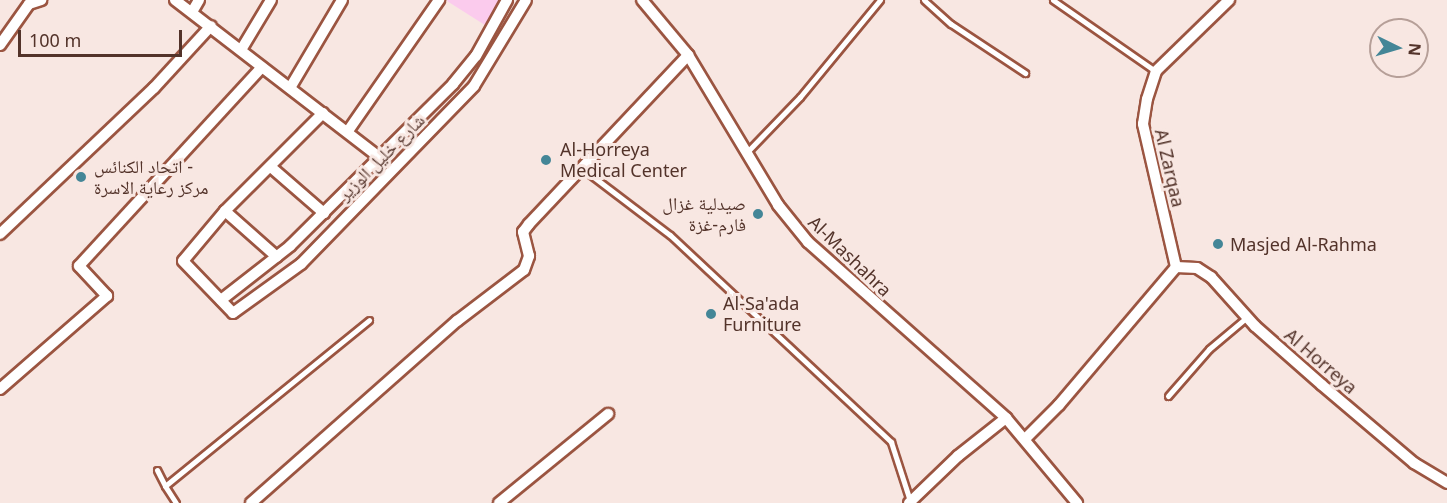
<!DOCTYPE html>
<html>
<head>
<meta charset="utf-8">
<style>
  body { margin:0 }
  #map { position:relative; width:1447px; height:503px; overflow:hidden; background:#f8e7e2; font-family:"Noto Sans","Noto Naskh Arabic",sans-serif }
  div>[style] { position:absolute }
  .green>* { inset:0; background:#fbcbed }
  .roads { filter:drop-shadow(2px 0 #9b5541) drop-shadow(-2px 0 #9b5541) drop-shadow(0 2px #9b5541) drop-shadow(0 -2px #9b5541) }
  .lane>* { height:5px; margin:-2.5px; padding:0 2.5px; transform-origin:2.5px; border-radius:2.5px; background:#fff }
  .street>* { height:10px; margin:-5px; padding:0 5px; transform-origin:5px; border-radius:5px; background:#fff }
  .dots>* { width:16px; height:16px; translate:-50% -50%; box-sizing:border-box; border:3px solid #f8e7e2; border-radius:50% }
  span { translate:-50% -50%; white-space:nowrap; text-align:center; line-height:1.15; -webkit-text-stroke:6px #f8e7e2; paint-order:stroke }
  .poi-label { font-size:18px; color:#53332a }
  .left { translate:0 -50%; text-align:left }
  .right { translate:-100% -50%; text-align:right }
  .street-label { font-size:18px; color:#53332a }
  .north { position:absolute; left:1369px; top:18px; width:60px; height:60px; box-sizing:border-box; background:#f8e7e2; border:2px solid #b69f98; border-radius:50%; rotate:95deg; font-size:16px; font-weight:700; line-height:24px; text-align:center; color:#53332a }
  .north::after { content:''; display:block; margin:auto; width:21px; height:27px; background:#448697; clip-path:polygon(50% 0,100% 100%,50% 72%,0 100%) }
  .scale { position:absolute; left:18px; top:30px; width:164px; height:27px; box-sizing:border-box; border:3px solid #53332a; border-top:0; padding-left:8px; font-size:18px; line-height:21px; white-space:nowrap; color:#53332a; -webkit-text-stroke:4px #f8e7e2; paint-order:stroke }
</style>
</head>
<body>
<div id="map">
  <div class="green">
    <i style="clip-path:polygon(502px 0,488px 27px,447px 1px,448px 0)"></i>
  </div>
  <div class="roads">
    <div class="lane">
      <i style="left:924px;top:0;width:36px;rotate:42deg"></i>
      <i style="left:951px;top:24px;width:89px;rotate:33.5deg"></i>
      <i style="left:1053px;top:0;width:124px;rotate:34.8deg"></i>
      <i style="left:748px;top:151px;width:75px;rotate:-46.1deg"></i>
      <i style="left:800px;top:97px;width:126px;rotate:-50.5deg"></i>
      <i style="left:583px;top:169px;width:109px;rotate:37.2deg"></i>
      <i style="left:670px;top:235px;width:303px;rotate:43.1deg"></i>
      <i style="left:891px;top:442px;width:62px;rotate:72.1deg"></i>
      <i style="left:1168px;top:396px;width:62px;rotate:-48.9deg"></i>
      <i style="left:1209px;top:349px;width:50px;rotate:-40.1deg"></i>
      <i style="left:157px;top:470px;width:18px;rotate:63deg"></i>
      <i style="left:176px;top:503px;width:20px;rotate:-123deg"></i>
      <i style="left:165px;top:486px;width:263px;rotate:-39.1deg"></i>
    </div>
    <div class="street">
      <i style="left:175px;top:0;width:264px;rotate:37.6deg"></i>
      <i style="left:642px;top:0;width:72px;rotate:50.1deg"></i>
      <i style="left:688px;top:55px;width:175px;rotate:59deg"></i>
      <i style="left:778px;top:205px;width:48px;rotate:51deg"></i>
      <i style="left:808px;top:242px;width:265px;rotate:41.6deg"></i>
      <i style="left:1006px;top:418px;width:111px;rotate:50.1deg"></i>
      <i style="left:192px;top:12px;width:14px;rotate:-60deg"></i>
      <i style="left:0;top:45px;width:50px;rotate:-54.7deg"></i>
      <i style="left:29px;top:4px;width:13px;rotate:-18deg"></i>
      <i style="left:241px;top:50px;width:58px;rotate:-59deg"></i>
      <i style="left:290px;top:88px;width:102px;rotate:-59.4deg"></i>
      <i style="left:323px;top:113px;width:139px;rotate:135deg"></i>
      <i style="left:225px;top:211px;width:65px;rotate:130deg"></i>
      <i style="left:183px;top:261px;width:72px;rotate:46.1deg"></i>
      <i style="left:233px;top:313px;width:84px;rotate:-35.8deg"></i>
      <i style="left:301px;top:264px;width:248px;rotate:-45.8deg"></i>
      <i style="left:474px;top:86px;width:100px;rotate:-58.8deg"></i>
      <i style="left:348px;top:131px;width:160px;rotate:-55.2deg"></i>
      <i style="left:272px;top:168px;width:69px;rotate:40.9deg"></i>
      <i style="left:225px;top:211px;width:69px;rotate:41.5deg"></i>
      <i style="left:0;top:234px;width:212px;rotate:-43.5deg"></i>
      <i style="left:154px;top:88px;width:84px;rotate:-47.4deg"></i>
      <i style="left:1176px;top:267px;width:21px;rotate:3deg"></i>
      <i style="left:1197px;top:268px;width:17px;rotate:33deg"></i>
      <i style="left:1211px;top:277px;width:66px;rotate:48.1deg"></i>
      <i style="left:1255px;top:326px;width:89px;rotate:41.4deg"></i>
      <i style="left:1322px;top:385px;width:121px;rotate:40.3deg"></i>
      <i style="left:1414px;top:463px;width:39px;rotate:31deg"></i>
      <i style="left:1176px;top:267px;width:147px;rotate:-103deg"></i>
      <i style="left:1143px;top:124px;width:25px;rotate:-81deg"></i>
      <i style="left:1147px;top:99px;width:29px;rotate:-72deg"></i>
      <i style="left:1156px;top:71px;width:102px;rotate:-44.2deg"></i>
      <i style="left:221px;top:300px;width:88px;rotate:-38deg"></i>
      <i style="left:290px;top:246px;width:230px;rotate:-44.8deg"></i>
      <i style="left:453px;top:84px;width:36px;rotate:-51deg"></i>
      <i style="left:476px;top:56px;width:64px;rotate:-61deg"></i>
      <i style="left:0;top:389px;width:142px;rotate:-41deg"></i>
      <i style="left:107px;top:296px;width:41px;rotate:-133deg"></i>
      <i style="left:79px;top:266px;width:270px;rotate:-47.4deg"></i>
      <i style="left:1025px;top:439px;width:48px;rotate:-45deg"></i>
      <i style="left:1059px;top:405px;width:181px;rotate:-49.7deg"></i>
      <i style="left:251px;top:503px;width:275px;rotate:-41.5deg"></i>
      <i style="left:457px;top:321px;width:84px;rotate:-37.3deg"></i>
      <i style="left:524px;top:270px;width:15px;rotate:-70deg"></i>
      <i style="left:529px;top:256px;width:25px;rotate:-104deg"></i>
      <i style="left:523px;top:232px;width:10px;rotate:-53deg"></i>
      <i style="left:529px;top:224px;width:232px;rotate:-46.7deg"></i>
      <i style="left:499px;top:503px;width:141px;rotate:-39.2deg"></i>
      <i style="left:909px;top:503px;width:68px;rotate:-43.8deg"></i>
      <i style="left:958px;top:456px;width:61px;rotate:-38.4deg"></i>
    </div>
  </div>
  <div class="dots">
    <i style="left:546px;top:160px;background:#448697"></i>
    <i style="left:81px;top:177px;background:#448697"></i>
    <i style="left:758px;top:214px;background:#448697"></i>
    <i style="left:1218px;top:244px;background:#448697"></i>
    <i style="left:711px;top:314px;background:#448697"></i>
  </div>
  <div class="poi-label">
    <span class="left" style="left:560px;top:160px">Al-Horreya<br>Medical Center</span>
    <span class="left" style="left:94px;top:177px">اتحاد الكنائس -<br>مركز رعاية الاسرة</span>
    <span class="right" style="left:746px;top:214px">صيدلية غزال<br>فارم-غزة</span>
    <span class="left" style="left:1230px;top:244px">Masjed Al-Rahma</span>
    <span class="left" style="left:723px;top:314px">Al-Sa'ada<br>Furniture</span>
  </div>
  <div class="street-label">
    <span style="left:381px;top:157px;rotate:-45deg">شارع خليل الوزير</span>
    <span style="left:1170px;top:168px;rotate:77deg">Al Zarqaa</span>
    <span style="left:850px;top:256px;rotate:44deg">Al-Mashahra</span>
    <span style="left:1321px;top:361px;rotate:41deg">Al Horreya</span>
  </div>
  <div class="north">N</div>
  <div class="scale">100 m</div>
</div>
</body>
</html>
